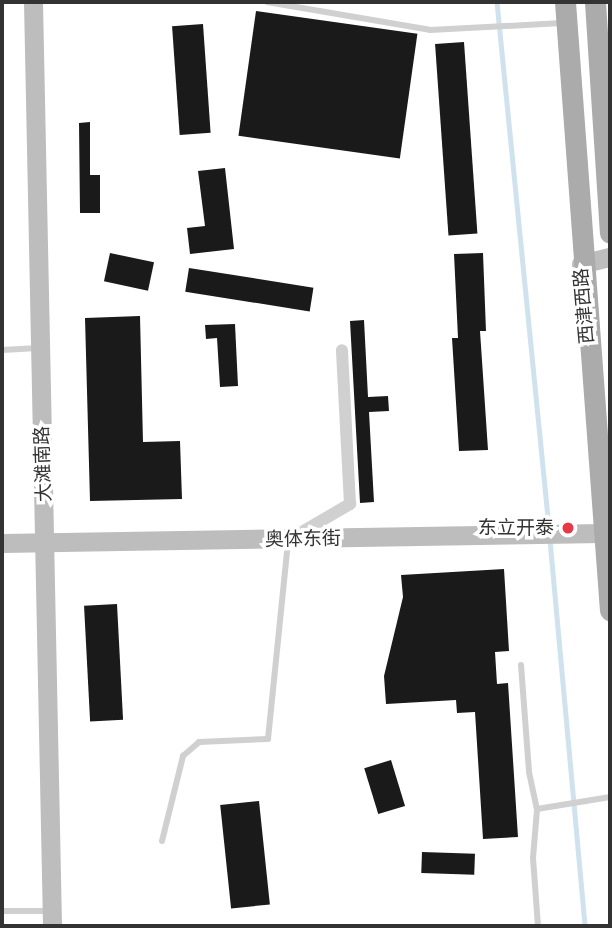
<!DOCTYPE html>
<html>
<head>
<meta charset="utf-8">
<style>
  body { margin:0 }
  #map { position:relative; width:612px; height:928px; overflow:hidden; background:#fff; font-family:Ubuntu,"Noto Sans SC",sans-serif }
  div>[style] { position:absolute }
  .stream>* { height:4.5px; margin:-2.25px; padding:0 2.25px; transform-origin:2.25px; border-radius:2.25px; background:#cfe2ee }
  .building>* { inset:0; background:#1a1a1a; transform-origin:0 0 }
  .lane>* { height:6px; margin:-3px; padding:0 3px; transform-origin:3px; border-radius:3px; background:#d0d0d0 }
  .street>* { height:12px; margin:-6px; padding:0 6px; transform-origin:6px; border-radius:6px; background:#d0d0d0 }
  .secondary>* { height:19px; margin:-9.5px; padding:0 9.5px; transform-origin:9.5px; border-radius:9.5px; background:#bdbdbd }
  .primary>* { height:21px; margin:-10.5px; padding:0 10.5px; transform-origin:10.5px; border-radius:10.5px; background:#ababab }
  .dots>* { width:19px; height:19px; translate:-50% -50%; box-sizing:border-box; border:4px solid #fff; border-radius:50% }
  span { translate:-50% -50%; white-space:nowrap; text-align:center; line-height:1.15; -webkit-text-stroke:7px #fff; paint-order:stroke }
  .street-label { font-size:19px; color:#333 }
  .poi-label { font-size:19px; color:#333 }
  .right { translate:-100% -50%; text-align:right }
  .frame { position:absolute; inset:0; border:4px solid #333; pointer-events:none }
</style>
</head>
<body>
<div id="map">
  <div class="stream">
    <i style="left:497px;top:2px;width:529px;rotate:84.35deg"></i>
    <i style="left:550px;top:540px;width:388px;rotate:84.8deg"></i>
  </div>
  <div class="building">
    <i style="left:256px;top:11px;width:163px;height:126px;rotate:8deg"></i>
    <i style="left:203px;top:24px;width:109px;height:31px;rotate:86deg"></i>
    <i style="left:464px;top:42px;width:192px;height:29px;rotate:86deg"></i>
    <i style="clip-path:polygon(90px 122px,90px 175px,100px 175px,100px 213px,80px 213px,79px 123px)"></i>
    <i style="clip-path:polygon(225px 168px,234px 249px,190px 254px,187px 228px,205px 226px,198px 171px)"></i>
    <i style="left:110px;top:253px;width:45px;height:29px;rotate:12deg"></i>
    <i style="clip-path:polygon(483px 253px,486px 331px,480px 331px,488px 450px,459px 451px,452px 338px,458px 338px,454px 254px)"></i>
    <i style="left:189px;top:268px;width:126px;height:24px;rotate:9deg"></i>
    <i style="clip-path:polygon(140px 316px,143px 442px,180px 441px,182px 499px,90px 501px,85px 318px)"></i>
    <i style="clip-path:polygon(364px 320px,368px 397px,388px 396px,389px 411px,369px 412px,374px 502px,360px 503px,350px 321px)"></i>
    <i style="clip-path:polygon(235px 324px,238px 386px,220px 387px,217px 338px,206px 339px,205px 325px)"></i>
    <i style="clip-path:polygon(504px 569px,509px 651px,495px 652px,497px 684px,508px 683px,518px 837px,483px 839px,475px 712px,457px 713px,456px 700px,386px 704px,384px 676px,403px 597px,401px 575px)"></i>
    <i style="left:117px;top:604px;width:116px;height:33px;rotate:87deg"></i>
    <i style="left:391px;top:760px;width:48px;height:28px;rotate:73deg"></i>
    <i style="left:259px;top:801px;width:104px;height:39px;rotate:84deg"></i>
    <i style="left:422px;top:852px;width:53px;height:21px;rotate:2deg"></i>
  </div>
  <div class="lane">
    <i style="left:267px;top:2px;width:165px;rotate:9.7deg"></i>
    <i style="left:430px;top:30px;width:132px;rotate:-3deg"></i>
    <i style="left:2px;top:350px;width:36px;rotate:-3deg"></i>
    <i style="left:521px;top:665px;width:107px;rotate:85.7deg"></i>
    <i style="left:529px;top:772px;width:38px;rotate:78deg"></i>
    <i style="left:162px;top:841px;width:88px;rotate:-76.1deg"></i>
    <i style="left:183px;top:756px;width:21px;rotate:-41deg"></i>
    <i style="left:199px;top:742px;width:69px;rotate:-2.5deg"></i>
    <i style="left:268px;top:739px;width:199px;rotate:-84.2deg"></i>
    <i style="left:2px;top:911px;width:47px"></i>
    <i style="left:538px;top:926px;width:68px;rotate:-94.2deg"></i>
    <i style="left:533px;top:858px;width:49px;rotate:-85.3deg"></i>
    <i style="left:537px;top:809px;width:74px;rotate:-9.3deg"></i>
  </div>
  <div class="street">
    <i style="left:295px;top:536px;width:64px;rotate:-30.2deg"></i>
    <i style="left:350px;top:504px;width:154px;rotate:-93deg"></i>
  </div>
  <div class="secondary">
    <i style="left:33px;top:2px;width:924px;rotate:88.82deg"></i>
    <i style="left:581px;top:264px;width:30px;rotate:-14deg"></i>
    <i style="left:2px;top:543px;width:601px;rotate:-0.95deg"></i>
  </div>
  <div class="primary">
    <i style="left:565px;top:2px;width:610px;rotate:85.77deg"></i>
    <i style="left:595px;top:2px;width:231px;rotate:86.3deg"></i>
  </div>
  <div class="dots">
    <i style="left:568px;top:528px;background:#e63946"></i>
  </div>
  <div class="street-label">
    <span style="left:584px;top:306px;rotate:-95deg">西津西路</span>
    <span style="left:43px;top:464px;rotate:-92deg">大滩南路</span>
    <span style="left:303px;top:539px;rotate:-1deg">奥体东街</span>
  </div>
  <div class="poi-label">
    <span class="right" style="left:554px;top:528px">东立开泰</span>
  </div>
  <div class="frame"></div>
</div>
</body>
</html>
